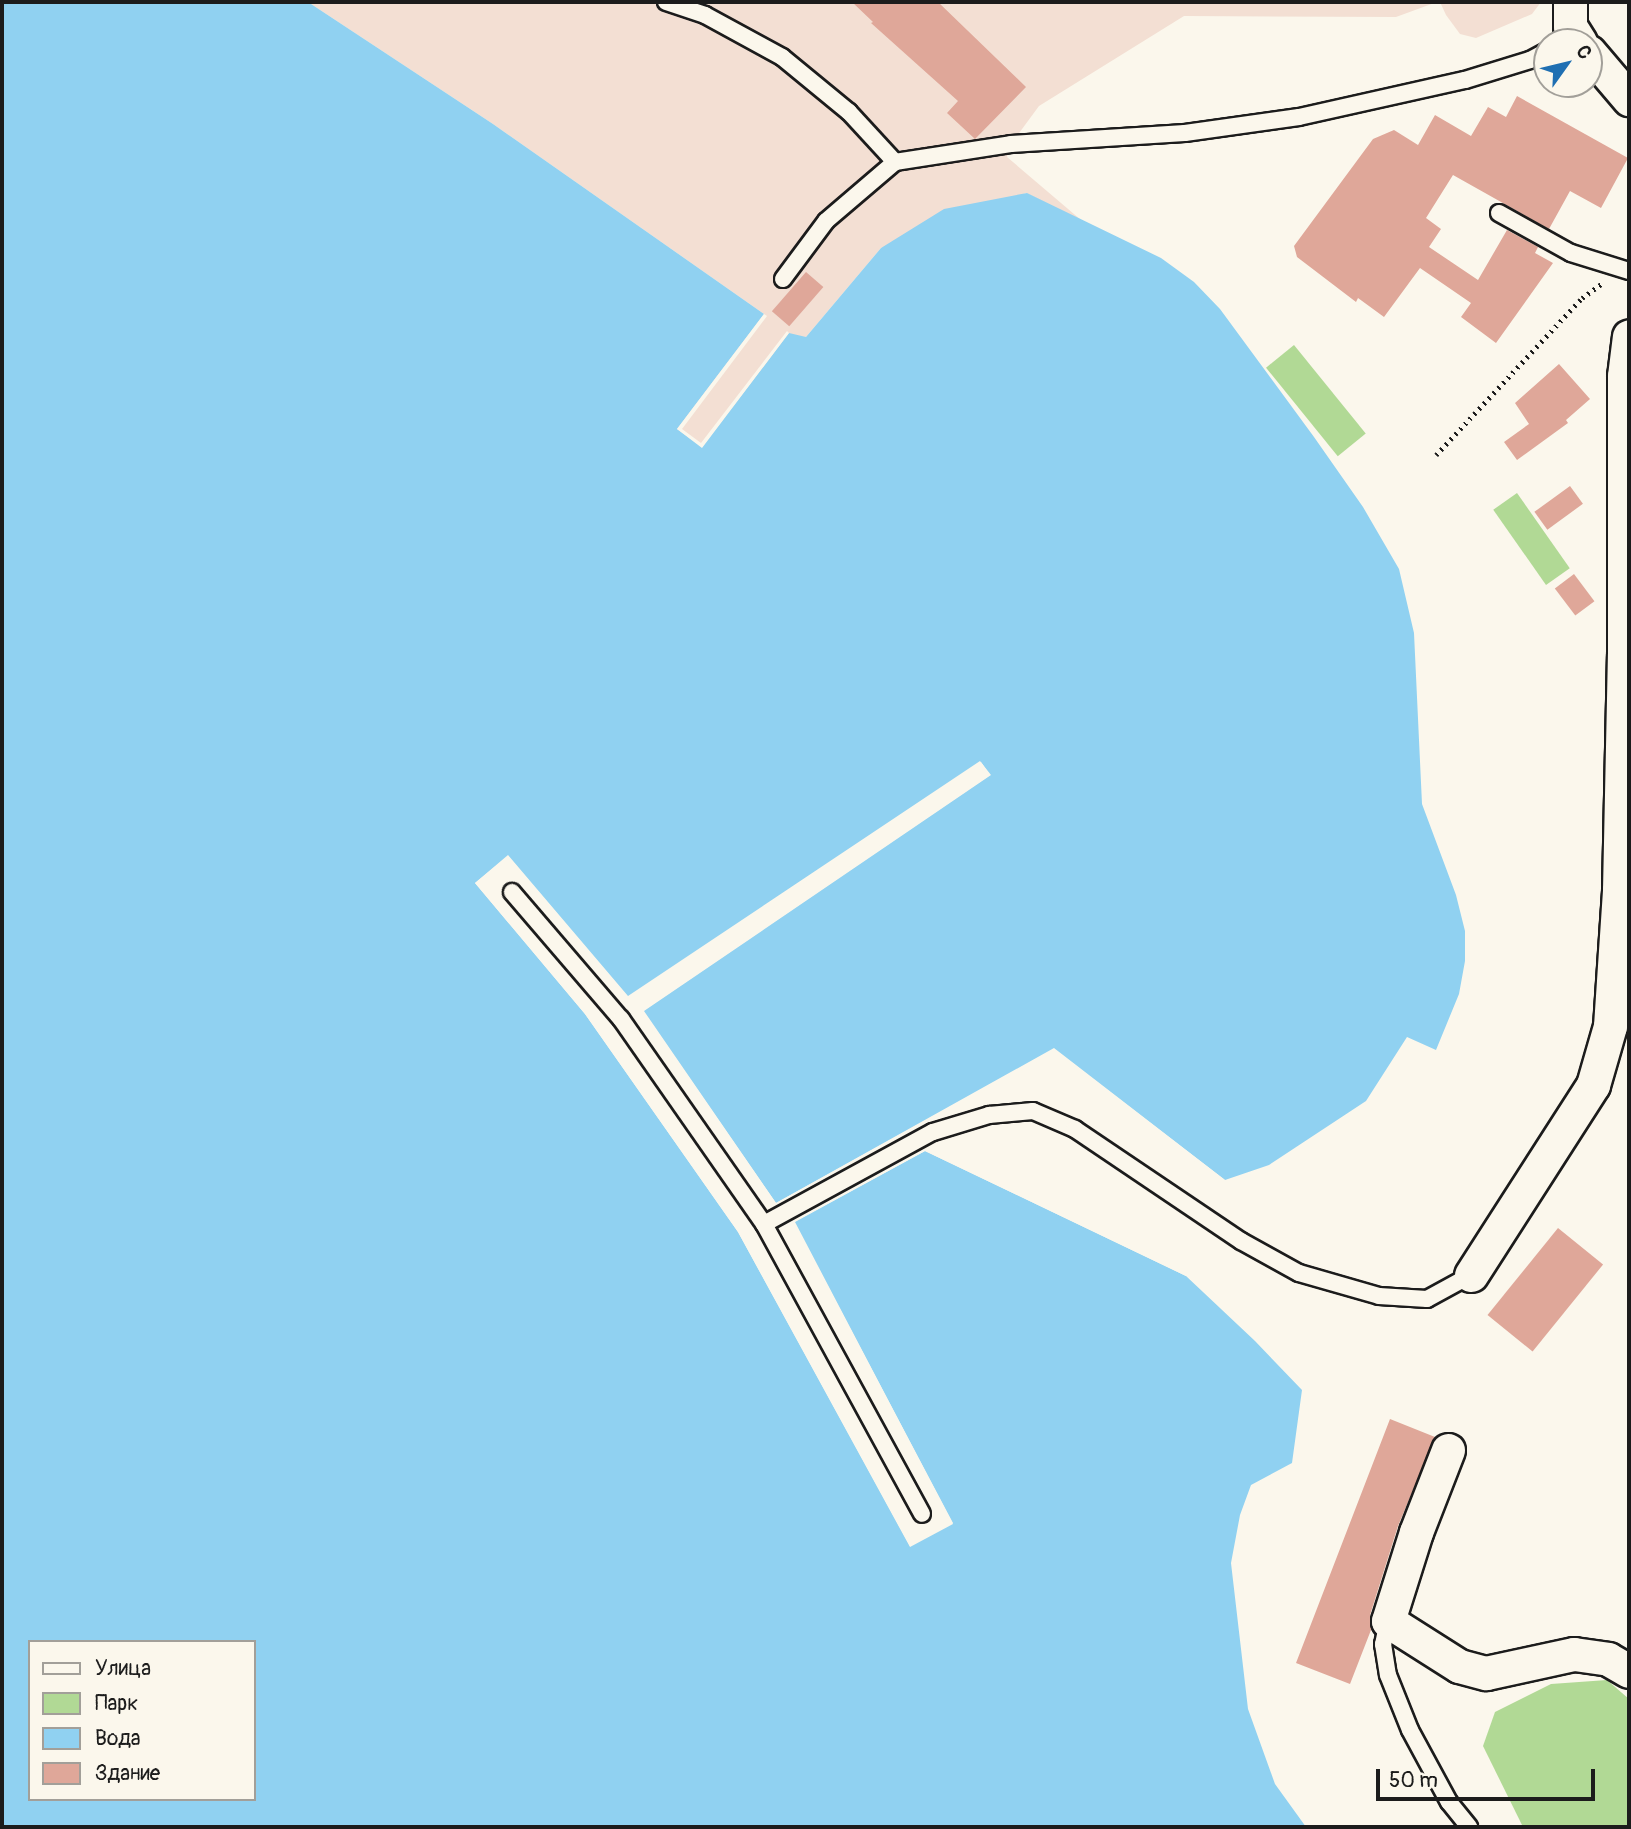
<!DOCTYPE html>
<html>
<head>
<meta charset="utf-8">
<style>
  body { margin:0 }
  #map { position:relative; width:1631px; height:1829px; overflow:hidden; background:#fbf7ec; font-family:Pangolin,sans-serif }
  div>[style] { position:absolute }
  .built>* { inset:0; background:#f3dfd3 }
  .green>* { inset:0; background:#b1d995; transform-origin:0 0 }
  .water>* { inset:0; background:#90d1f1 }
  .pier>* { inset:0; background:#fbf7ec }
  .building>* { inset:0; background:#dfa799; transform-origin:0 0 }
  .path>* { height:4.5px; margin-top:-2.25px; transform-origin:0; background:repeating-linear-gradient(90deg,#1c1c1c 0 2px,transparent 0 7px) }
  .roads { filter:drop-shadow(2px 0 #1c1c1c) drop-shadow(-2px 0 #1c1c1c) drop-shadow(0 2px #1c1c1c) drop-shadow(0 -2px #1c1c1c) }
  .lane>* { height:16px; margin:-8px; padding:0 8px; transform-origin:8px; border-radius:8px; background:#fbf7ec }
  .street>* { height:33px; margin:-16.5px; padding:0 16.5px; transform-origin:16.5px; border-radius:16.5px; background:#fbf7ec }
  span { translate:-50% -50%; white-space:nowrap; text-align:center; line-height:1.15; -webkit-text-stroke:5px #fbf7ec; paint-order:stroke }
  .frame { position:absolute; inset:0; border:4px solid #1c1c1c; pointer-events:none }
  .legend { position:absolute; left:28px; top:1640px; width:228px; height:161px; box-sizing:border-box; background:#fbf7ec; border:2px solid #a29f99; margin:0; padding:9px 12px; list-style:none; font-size:21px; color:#1c1c1c }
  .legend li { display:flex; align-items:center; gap:14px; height:35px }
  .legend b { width:35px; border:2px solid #a29f99 }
  .north { position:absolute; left:1533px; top:28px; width:70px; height:70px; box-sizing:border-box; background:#fbf7ec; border:2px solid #a29f99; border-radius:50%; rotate:56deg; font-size:19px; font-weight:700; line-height:28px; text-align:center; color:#1c1c1c }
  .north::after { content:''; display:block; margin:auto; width:24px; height:32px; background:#1f6fb2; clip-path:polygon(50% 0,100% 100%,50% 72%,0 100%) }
  .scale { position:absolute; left:1376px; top:1769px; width:219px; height:32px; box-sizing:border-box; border:4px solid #1c1c1c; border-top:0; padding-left:9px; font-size:21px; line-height:24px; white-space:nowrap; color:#1c1c1c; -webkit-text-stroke:5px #fbf7ec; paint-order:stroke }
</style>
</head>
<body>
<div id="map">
  <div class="built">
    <i style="clip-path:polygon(308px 2px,1437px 2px,1396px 17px,1184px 16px,1039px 106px,1011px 144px,1007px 157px,1081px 220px,1026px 193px,881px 248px,806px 337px,702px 448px,677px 429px,764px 314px,493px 124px)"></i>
    <i style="clip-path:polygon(1440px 2px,1541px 2px,1532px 14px,1476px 38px,1460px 34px,1446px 15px)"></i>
  </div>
  <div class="green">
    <i style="left:1294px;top:345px;width:114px;height:36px;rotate:51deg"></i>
    <i style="left:1517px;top:493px;width:92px;height:29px;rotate:55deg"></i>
    <i style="clip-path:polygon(1607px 1680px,1629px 1699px,1629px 1827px,1523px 1827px,1483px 1746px,1495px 1712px,1551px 1684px)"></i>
  </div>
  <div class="water">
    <i style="clip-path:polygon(evenodd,2px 2px,308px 2px,493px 124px,764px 314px,677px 429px,702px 447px,789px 333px,806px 337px,881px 248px,944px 209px,1027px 193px,1161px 258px,1194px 282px,1220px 309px,1314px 437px,1363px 507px,1399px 569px,1414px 633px,1422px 804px,1456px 895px,1465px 931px,1465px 961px,1459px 994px,1436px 1050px,1407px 1037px,1366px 1101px,1269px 1165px,1225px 1180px,1054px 1049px,776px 1203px,643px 1011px,990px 775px,981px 762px,628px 997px,508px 856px,475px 883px,585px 1014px,738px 1232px,910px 1546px,953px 1523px,794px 1222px,925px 1151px,1186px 1276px,1255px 1341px,1302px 1390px,1292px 1463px,1251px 1485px,1240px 1515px,1231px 1563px,1248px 1709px,1275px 1784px,1306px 1827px,2px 1827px,2px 2px,30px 1642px,254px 1642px,254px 1799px,30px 1799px,30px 1642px)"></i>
  </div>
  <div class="pier">
    <i style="clip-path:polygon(764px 314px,767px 316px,682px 429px,701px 443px,787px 331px,789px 333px,702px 448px,677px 429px)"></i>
    <i style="clip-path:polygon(980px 761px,991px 775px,644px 1011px,776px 1203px,1054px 1048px,1225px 1180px,1224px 1184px,1053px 1053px,775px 1207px,640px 1012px,641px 1008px,985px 774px,980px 766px,629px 1000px,508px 860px,480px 883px,588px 1012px,741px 1230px,912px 1542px,948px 1522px,792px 1220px,925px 1147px,1187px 1273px,1186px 1276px,925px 1151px,795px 1222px,953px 1524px,910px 1547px,738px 1232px,585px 1014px,475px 883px,508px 855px,628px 996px)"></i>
  </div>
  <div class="building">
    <i style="clip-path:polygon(852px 2px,938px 2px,1026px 87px,975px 139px,947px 113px,958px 101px,871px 23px,873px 22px)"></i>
    <i style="clip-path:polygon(1517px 96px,1628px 158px,1601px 208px,1570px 191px,1549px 229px,1453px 175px,1426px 218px,1441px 229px,1429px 247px,1478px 280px,1507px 230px,1538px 247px,1535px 253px,1553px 263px,1496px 343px,1461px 317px,1471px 303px,1420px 268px,1384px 317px,1358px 298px,1356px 302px,1297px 257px,1294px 246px,1373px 139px,1394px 130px,1418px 145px,1435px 115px,1471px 136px,1488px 107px,1506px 117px)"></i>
    <i style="left:806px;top:272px;width:23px;height:52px;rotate:41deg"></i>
    <i style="clip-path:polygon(1559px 364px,1590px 399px,1566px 420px,1568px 423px,1517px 460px,1504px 442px,1529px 424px,1515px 403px)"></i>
    <i style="left:1570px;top:486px;width:22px;height:44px;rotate:54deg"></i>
    <i style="left:1574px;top:574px;width:34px;height:24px;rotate:53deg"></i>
    <i style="left:1558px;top:1228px;width:58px;height:112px;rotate:39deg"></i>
    <i style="clip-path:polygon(1390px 1419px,1435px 1437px,1398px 1526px,1370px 1615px,1371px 1630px,1350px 1684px,1296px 1663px)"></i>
  </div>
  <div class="path">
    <i style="left:1436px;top:455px;width:214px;rotate:-47.1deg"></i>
    <i style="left:1582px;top:298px;width:24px;rotate:-36deg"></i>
  </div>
  <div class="roads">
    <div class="lane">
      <i style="left:666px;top:2px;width:41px;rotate:18.4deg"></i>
      <i style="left:705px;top:15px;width:88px;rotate:28.6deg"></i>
      <i style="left:782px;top:57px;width:87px;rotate:39.4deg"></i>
      <i style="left:849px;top:112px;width:68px;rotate:47.4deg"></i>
      <i style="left:1499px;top:213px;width:82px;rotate:29.1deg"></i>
      <i style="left:1571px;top:253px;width:61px;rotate:17.2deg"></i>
      <i style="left:783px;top:279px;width:72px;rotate:-53.4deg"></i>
      <i style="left:826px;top:221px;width:91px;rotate:-40.5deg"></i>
      <i style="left:895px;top:162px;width:117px;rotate:-8.8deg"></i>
      <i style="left:1011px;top:144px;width:174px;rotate:-3.6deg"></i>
      <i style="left:1185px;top:133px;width:115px;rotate:-8deg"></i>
      <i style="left:1299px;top:117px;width:170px;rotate:-12.6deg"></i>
      <i style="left:1465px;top:80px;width:68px;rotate:-17.1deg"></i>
      <i style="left:1530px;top:60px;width:19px;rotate:-28deg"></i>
      <i style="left:512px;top:892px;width:167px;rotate:49.4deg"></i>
      <i style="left:621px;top:1019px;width:250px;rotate:55.1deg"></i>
      <i style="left:764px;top:1224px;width:330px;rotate:61.4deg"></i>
      <i style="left:764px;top:1224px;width:192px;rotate:-28.6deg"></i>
      <i style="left:933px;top:1132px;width:59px;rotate:-16.9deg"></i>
      <i style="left:989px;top:1115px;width:44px;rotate:-5.2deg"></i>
      <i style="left:1033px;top:1111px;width:46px;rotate:23.2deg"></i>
      <i style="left:1075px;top:1129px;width:200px;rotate:34deg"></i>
      <i style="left:1241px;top:1241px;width:66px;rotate:28.9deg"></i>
      <i style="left:1299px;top:1273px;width:83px;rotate:16deg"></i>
      <i style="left:1379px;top:1296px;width:48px;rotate:3.6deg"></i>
      <i style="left:1427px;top:1299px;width:50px;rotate:-28.6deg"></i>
      <i style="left:1388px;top:1621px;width:24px;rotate:102deg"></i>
      <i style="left:1383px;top:1644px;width:31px;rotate:81deg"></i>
      <i style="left:1388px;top:1675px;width:59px;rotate:68.2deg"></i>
      <i style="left:1410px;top:1730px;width:82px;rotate:61.6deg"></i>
      <i style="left:1449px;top:1802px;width:32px;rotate:51deg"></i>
    </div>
    <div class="street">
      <i style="left:1570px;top:2px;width:24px;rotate:90deg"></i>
      <i style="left:1570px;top:26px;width:19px;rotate:58deg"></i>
      <i style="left:1589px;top:52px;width:62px;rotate:49.6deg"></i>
      <i style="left:1471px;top:1275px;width:226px;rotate:-57.3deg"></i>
      <i style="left:1593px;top:1085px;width:61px;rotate:-73.9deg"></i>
      <i style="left:1610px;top:1026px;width:136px;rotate:-86.2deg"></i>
      <i style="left:1619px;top:890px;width:236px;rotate:-88.8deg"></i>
      <i style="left:1624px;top:654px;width:278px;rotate:-90deg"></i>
      <i style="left:1624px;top:376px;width:40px;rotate:-82.9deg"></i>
      <i style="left:1448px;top:1450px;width:88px;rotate:111.3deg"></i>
      <i style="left:1416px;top:1532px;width:93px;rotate:107.5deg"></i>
      <i style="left:1388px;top:1621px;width:84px;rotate:32.4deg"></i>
      <i style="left:1459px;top:1666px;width:28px;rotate:15deg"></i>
      <i style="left:1486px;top:1673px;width:90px;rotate:-12.2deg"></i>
      <i style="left:1574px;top:1654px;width:34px;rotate:8deg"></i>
      <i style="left:1608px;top:1659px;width:24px;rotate:30deg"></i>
    </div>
  </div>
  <div class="frame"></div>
  <ul class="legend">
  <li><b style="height:9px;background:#fbf7ec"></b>Улица</li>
  <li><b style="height:19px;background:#b1d995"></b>Парк</li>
  <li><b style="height:19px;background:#90d1f1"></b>Вода</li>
  <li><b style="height:19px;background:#dfa799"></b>Здание</li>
  </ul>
  <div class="north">С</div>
  <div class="scale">50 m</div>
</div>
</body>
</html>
